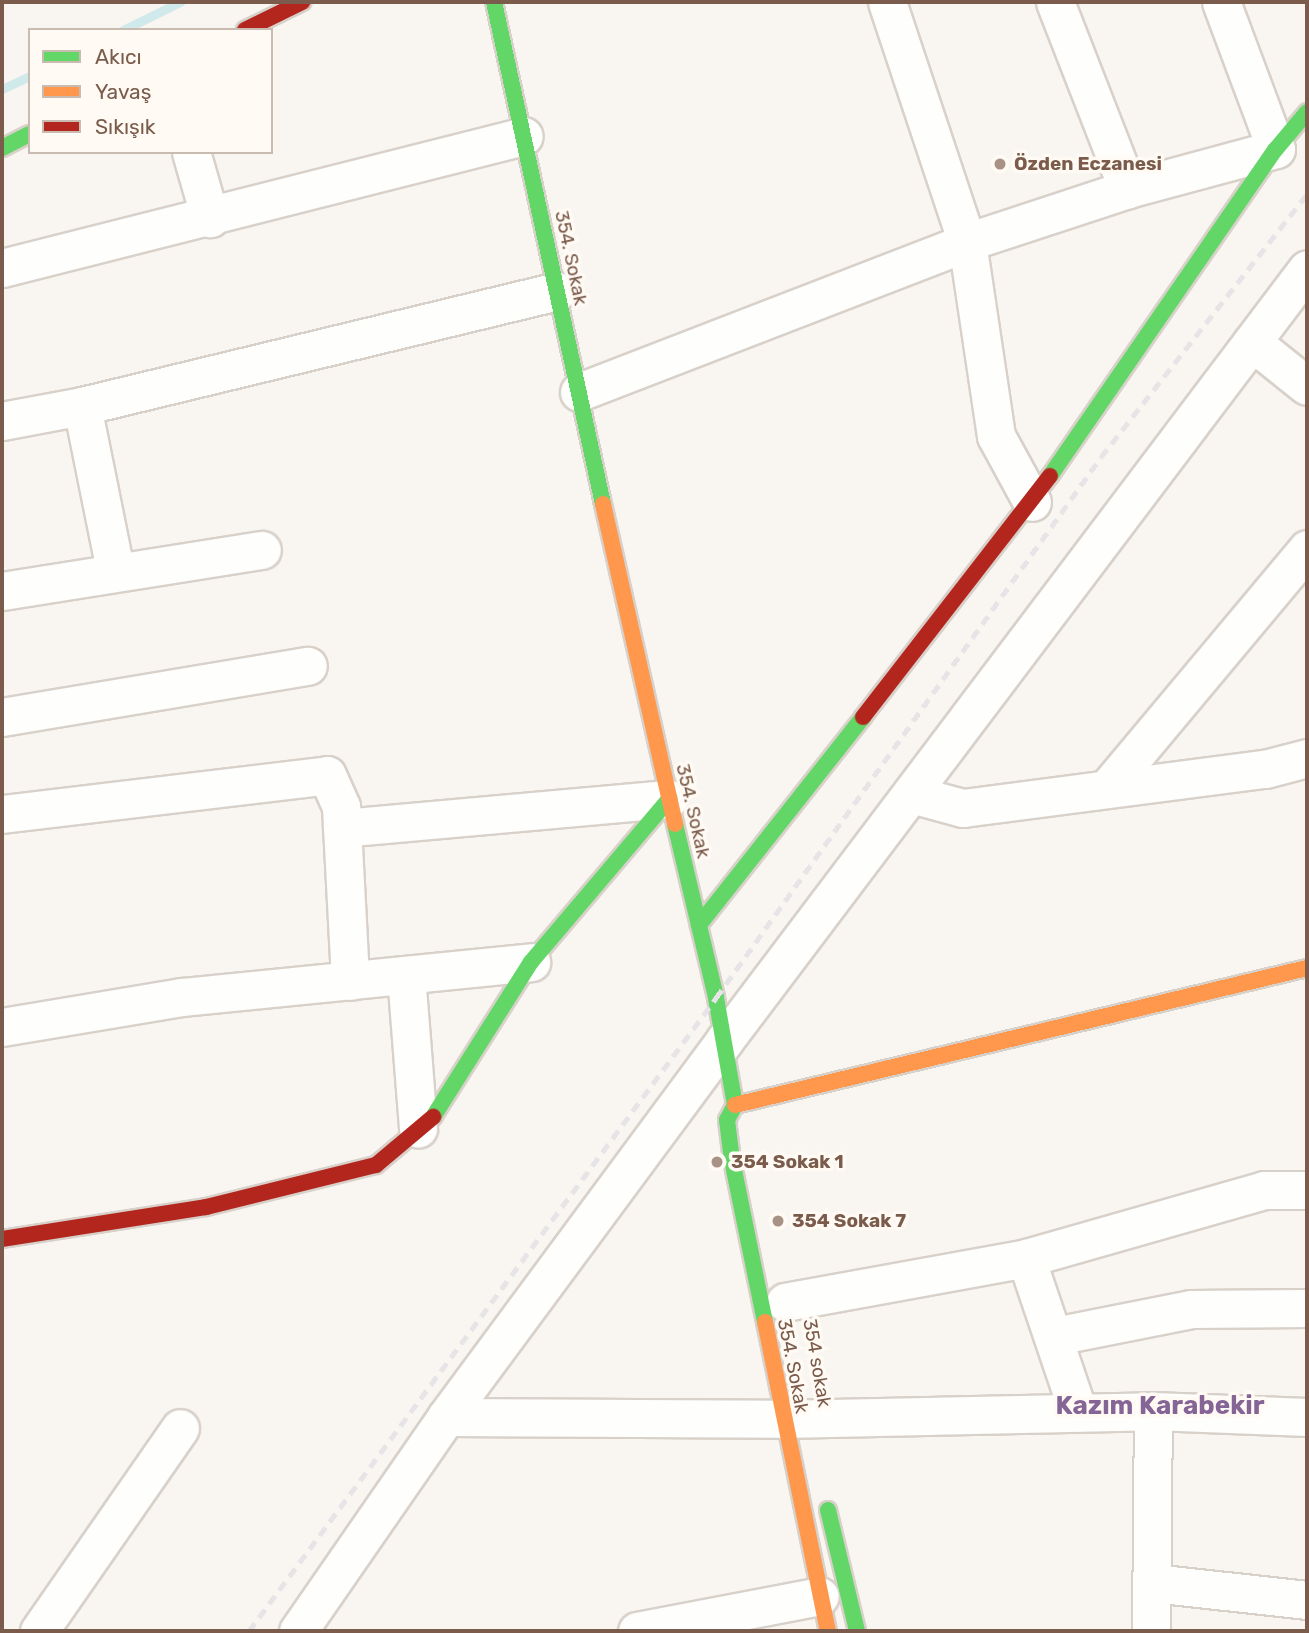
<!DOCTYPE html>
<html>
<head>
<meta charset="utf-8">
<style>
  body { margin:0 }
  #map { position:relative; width:1309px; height:1633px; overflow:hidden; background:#f9f5f0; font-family:Rubik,sans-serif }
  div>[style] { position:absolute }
  .stream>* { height:9px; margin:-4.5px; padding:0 4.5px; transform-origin:4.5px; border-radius:4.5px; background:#d0e9eb }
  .roads { filter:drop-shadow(2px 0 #d8d1ca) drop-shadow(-2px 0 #d8d1ca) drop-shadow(0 2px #d8d1ca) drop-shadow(0 -2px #d8d1ca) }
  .street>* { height:37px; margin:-18.5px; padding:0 18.5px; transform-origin:18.5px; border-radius:18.5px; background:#fefefd }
  .fast>* { height:16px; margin:-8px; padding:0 8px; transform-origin:8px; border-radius:8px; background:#63d668 }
  .slow>* { height:16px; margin:-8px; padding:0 8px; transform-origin:8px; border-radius:8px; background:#ff974d }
  .jam>* { height:16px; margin:-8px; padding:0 8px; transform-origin:8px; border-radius:8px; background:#b3261e }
  .rail>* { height:5px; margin-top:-2.5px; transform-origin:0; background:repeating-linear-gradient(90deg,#e6e4e7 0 10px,transparent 0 17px) }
  .dots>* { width:19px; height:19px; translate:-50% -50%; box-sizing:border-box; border:4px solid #fffaf3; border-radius:50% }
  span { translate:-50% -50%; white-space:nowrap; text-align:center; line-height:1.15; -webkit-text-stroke:7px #fffaf3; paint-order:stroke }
  .poi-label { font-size:19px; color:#7b5c4c; font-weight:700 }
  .left { translate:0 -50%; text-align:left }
  .street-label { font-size:19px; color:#7b5c4c }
  .district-label { font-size:26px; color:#856596; font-weight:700 }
  .frame { position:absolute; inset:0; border:4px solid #7b5c4c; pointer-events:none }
  .legend { position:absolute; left:28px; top:28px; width:245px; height:126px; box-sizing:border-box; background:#fffaf3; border:2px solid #cabbb0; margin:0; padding:9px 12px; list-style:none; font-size:21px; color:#7b5c4c }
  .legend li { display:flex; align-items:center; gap:14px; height:35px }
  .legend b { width:35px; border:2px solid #cabbb0 }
</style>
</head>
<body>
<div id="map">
  <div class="stream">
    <i style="left:123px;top:30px;width:64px;rotate:-26.2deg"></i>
    <i style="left:2px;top:89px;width:31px;rotate:-25deg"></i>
  </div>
  <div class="roads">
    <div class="street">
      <i style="left:887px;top:2px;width:253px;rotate:71.6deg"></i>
      <i style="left:967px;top:242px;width:196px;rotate:81.5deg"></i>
      <i style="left:996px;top:436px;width:75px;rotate:61.4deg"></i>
      <i style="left:1055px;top:2px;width:201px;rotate:68.7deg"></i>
      <i style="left:191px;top:152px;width:69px;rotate:73.9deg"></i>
      <i style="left:2px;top:268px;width:538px;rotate:-14.19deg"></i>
      <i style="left:1252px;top:342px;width:70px;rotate:38.7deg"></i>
      <i style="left:579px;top:392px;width:416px;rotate:-21.1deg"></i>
      <i style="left:967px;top:242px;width:169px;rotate:-18.2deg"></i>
      <i style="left:1128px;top:189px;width:153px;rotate:-15.1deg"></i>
      <i style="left:1276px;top:149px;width:157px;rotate:-110.5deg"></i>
      <i style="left:82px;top:406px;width:167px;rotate:78.6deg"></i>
      <i style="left:2px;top:421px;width:81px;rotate:-10.6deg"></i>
      <i style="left:82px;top:406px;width:489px;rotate:-13.6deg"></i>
      <i style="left:2px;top:591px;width:263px;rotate:-9deg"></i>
      <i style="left:2px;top:717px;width:310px;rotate:-9.5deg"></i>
      <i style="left:1109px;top:786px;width:309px;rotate:-50.1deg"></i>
      <i style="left:911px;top:794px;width:54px;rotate:15.1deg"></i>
      <i style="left:963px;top:808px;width:305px;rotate:-7.4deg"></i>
      <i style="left:1265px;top:769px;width:43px;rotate:-14.7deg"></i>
      <i style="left:2px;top:814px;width:327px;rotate:-6.8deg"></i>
      <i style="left:327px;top:775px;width:35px;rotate:66deg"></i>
      <i style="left:341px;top:807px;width:174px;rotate:87deg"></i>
      <i style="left:342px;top:828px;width:328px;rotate:-5.1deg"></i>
      <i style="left:406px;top:975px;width:154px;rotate:85.5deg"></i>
      <i style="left:2px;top:1027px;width:182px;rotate:-9.5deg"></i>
      <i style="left:182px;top:997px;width:351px;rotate:-5.7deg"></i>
      <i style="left:1026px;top:1258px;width:163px;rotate:71.3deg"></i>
      <i style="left:785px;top:1302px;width:245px;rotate:-10.3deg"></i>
      <i style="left:1026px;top:1258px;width:248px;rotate:-15.9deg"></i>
      <i style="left:1264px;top:1190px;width:43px"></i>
      <i style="left:1055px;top:1336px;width:139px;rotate:-11.2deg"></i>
      <i style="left:1191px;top:1309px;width:116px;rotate:-0.5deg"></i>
      <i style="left:446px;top:1417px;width:336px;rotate:0.3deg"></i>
      <i style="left:782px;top:1419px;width:371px;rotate:-1.2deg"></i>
      <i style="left:1153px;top:1411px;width:154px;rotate:2.2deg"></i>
      <i style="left:1153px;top:1583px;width:155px;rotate:6.3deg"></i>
      <i style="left:39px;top:1631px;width:247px;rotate:-55.2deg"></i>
      <i style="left:298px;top:1631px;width:260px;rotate:-55.3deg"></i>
      <i style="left:446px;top:1417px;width:468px;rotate:-53.5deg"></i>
      <i style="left:724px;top:1041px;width:967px;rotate:-52.94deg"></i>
      <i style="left:637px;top:1631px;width:186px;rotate:-10.8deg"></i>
      <i style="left:1151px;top:1631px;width:220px;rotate:-89.5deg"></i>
    </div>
    <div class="fast">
      <i style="left:494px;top:2px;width:514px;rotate:77.75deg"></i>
      <i style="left:2px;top:148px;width:31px;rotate:-27deg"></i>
      <i style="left:1050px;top:476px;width:397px;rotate:-55.4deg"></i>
      <i style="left:1276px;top:149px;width:48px;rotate:-50deg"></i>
      <i style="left:675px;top:824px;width:179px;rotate:76.7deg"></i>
      <i style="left:716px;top:998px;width:109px;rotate:79.9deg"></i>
      <i style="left:735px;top:1105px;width:17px;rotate:118deg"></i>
      <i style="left:727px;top:1120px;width:40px;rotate:82.9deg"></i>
      <i style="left:732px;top:1160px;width:165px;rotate:78.5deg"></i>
      <i style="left:699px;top:925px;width:265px;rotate:-51.7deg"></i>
      <i style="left:433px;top:1117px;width:183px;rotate:-57.7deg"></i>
      <i style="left:531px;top:962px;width:214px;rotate:-49.7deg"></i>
      <i style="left:828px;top:1510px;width:124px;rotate:76.5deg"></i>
    </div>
    <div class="slow">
      <i style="left:603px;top:504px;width:328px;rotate:77.3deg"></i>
      <i style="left:735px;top:1105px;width:588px;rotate:-13.47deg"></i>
      <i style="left:765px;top:1322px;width:315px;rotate:78.5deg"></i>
    </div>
    <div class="jam">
      <i style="left:245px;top:30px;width:64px;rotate:-26.2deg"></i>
      <i style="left:863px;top:717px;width:305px;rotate:-52.2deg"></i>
      <i style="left:2px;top:1239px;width:206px;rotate:-8.9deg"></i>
      <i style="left:206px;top:1207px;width:175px;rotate:-13.9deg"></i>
      <i style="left:376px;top:1165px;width:75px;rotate:-40.1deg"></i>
    </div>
  </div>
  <div class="rail">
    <i style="left:249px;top:1631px;width:787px;rotate:-53.58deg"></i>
    <i style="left:716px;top:998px;width:664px;rotate:-54.56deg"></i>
    <i style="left:1101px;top:457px;width:334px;rotate:-51.9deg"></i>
  </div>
  <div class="dots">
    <i style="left:1000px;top:164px;background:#a79285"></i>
    <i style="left:717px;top:1162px;background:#a79285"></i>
    <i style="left:778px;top:1221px;background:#a79285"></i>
  </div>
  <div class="poi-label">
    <span class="left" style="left:1014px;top:164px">Özden Eczanesi</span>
    <span class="left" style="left:731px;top:1162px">354 Sokak 1</span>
    <span class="left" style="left:792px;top:1221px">354 Sokak 7</span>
  </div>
  <div class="street-label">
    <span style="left:571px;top:258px;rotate:78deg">354. Sokak</span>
    <span style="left:693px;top:811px;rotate:77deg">354. Sokak</span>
    <span style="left:817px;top:1363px;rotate:80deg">354 sokak</span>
    <span style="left:793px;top:1366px;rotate:79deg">354. Sokak</span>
  </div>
  <div class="district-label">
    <span style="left:1160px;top:1406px">Kazım Karabekir</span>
  </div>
  <div class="frame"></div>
  <ul class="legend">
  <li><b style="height:9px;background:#63d668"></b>Akıcı</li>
  <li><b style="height:9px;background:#ff974d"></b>Yavaş</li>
  <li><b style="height:9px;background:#b3261e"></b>Sıkışık</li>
  </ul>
</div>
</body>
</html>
